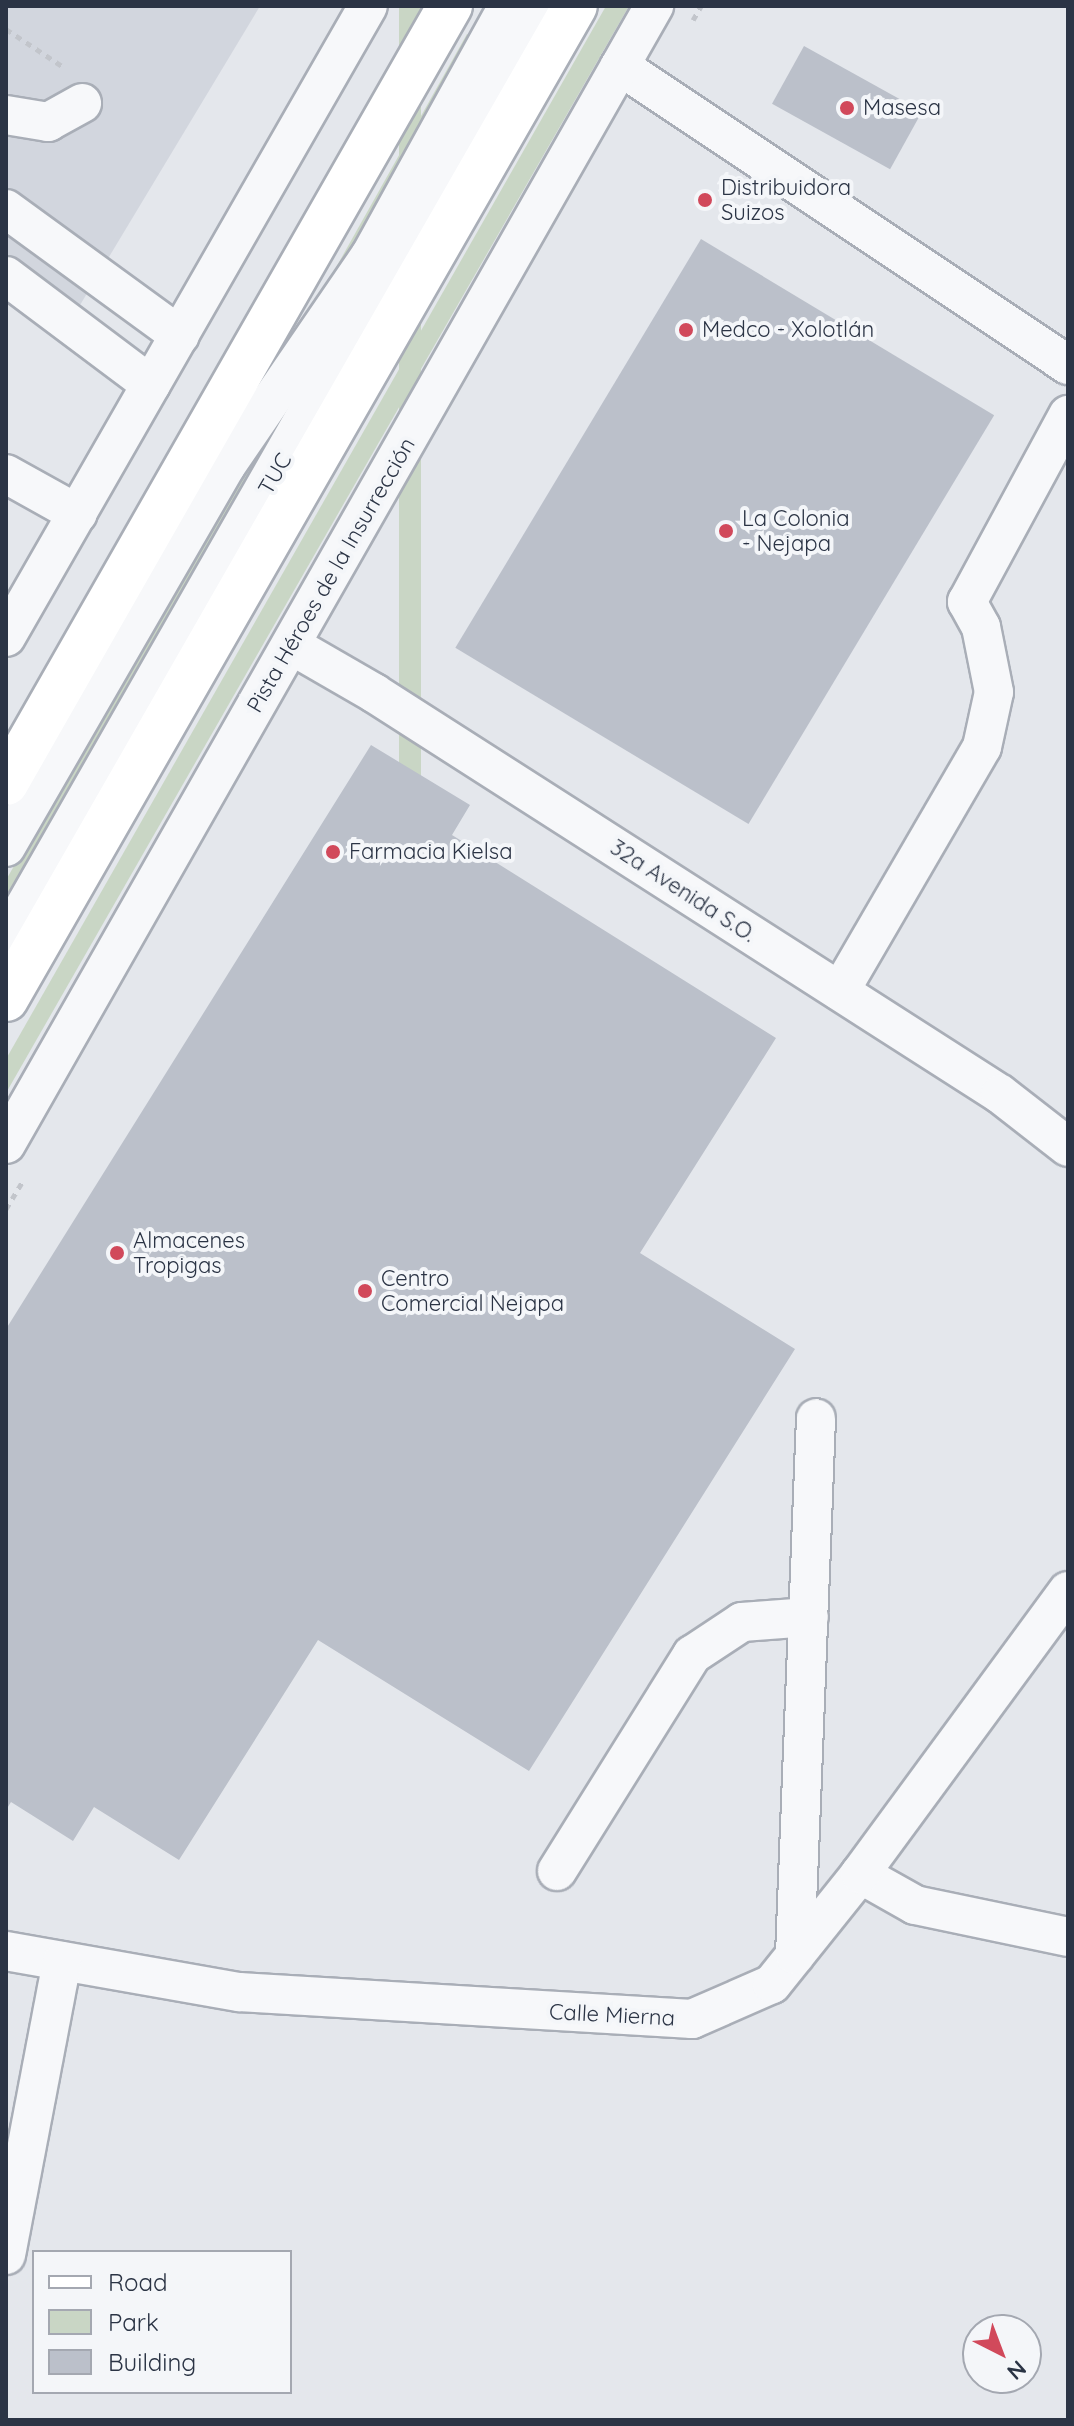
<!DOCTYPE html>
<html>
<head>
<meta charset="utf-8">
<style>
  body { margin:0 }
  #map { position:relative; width:1074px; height:2426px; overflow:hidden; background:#e4e7ec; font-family:Quicksand,sans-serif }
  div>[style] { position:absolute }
  .built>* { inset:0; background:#d2d6de }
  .green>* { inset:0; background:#c9d6c5; transform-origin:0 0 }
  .building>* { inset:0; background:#bbc0ca; transform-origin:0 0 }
  .path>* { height:5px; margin-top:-2.5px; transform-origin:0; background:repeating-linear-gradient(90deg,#c2c5cb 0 6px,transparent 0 12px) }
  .roads { filter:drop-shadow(2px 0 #a9aeb7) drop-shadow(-2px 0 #a9aeb7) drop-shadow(0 2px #a9aeb7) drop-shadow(0 -2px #a9aeb7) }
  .minor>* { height:38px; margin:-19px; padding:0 19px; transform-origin:19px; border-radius:19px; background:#f7f8fa }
  .major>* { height:44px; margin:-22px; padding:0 22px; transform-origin:22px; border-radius:22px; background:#fff }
  .dots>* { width:22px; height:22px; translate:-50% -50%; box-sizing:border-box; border:4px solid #f4f6f9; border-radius:50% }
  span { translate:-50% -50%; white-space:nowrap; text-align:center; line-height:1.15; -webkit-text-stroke:8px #f4f6f9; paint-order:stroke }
  .poi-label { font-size:22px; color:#2b3445 }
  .left { translate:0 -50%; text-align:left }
  .street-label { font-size:22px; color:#2b3445 }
  .frame { position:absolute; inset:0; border:8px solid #2b3445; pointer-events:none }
  .legend { position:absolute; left:32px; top:2250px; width:260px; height:144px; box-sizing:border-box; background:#f4f6f9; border:2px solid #a4a8b1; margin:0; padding:10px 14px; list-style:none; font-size:24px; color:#2b3445 }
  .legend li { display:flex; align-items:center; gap:16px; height:40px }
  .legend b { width:40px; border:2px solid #a4a8b1 }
  .north { position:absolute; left:962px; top:2314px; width:80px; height:80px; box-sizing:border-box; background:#f4f6f9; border:2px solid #a4a8b1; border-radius:50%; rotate:138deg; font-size:22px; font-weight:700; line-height:32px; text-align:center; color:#2b3445 }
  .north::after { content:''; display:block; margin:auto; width:28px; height:36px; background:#d1495b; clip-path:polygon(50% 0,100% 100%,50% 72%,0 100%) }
</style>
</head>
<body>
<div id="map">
  <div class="built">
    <i style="clip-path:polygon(6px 6px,260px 6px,65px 330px,6px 287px)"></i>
  </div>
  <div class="green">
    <i style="left:399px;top:6px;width:22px;height:792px"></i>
    <i style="clip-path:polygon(606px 6px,629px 6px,6px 1093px,6px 1059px)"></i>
    <i style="clip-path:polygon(467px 34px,480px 42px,274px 378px)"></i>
    <i style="clip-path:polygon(377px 269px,6px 914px,6px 880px,252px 450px)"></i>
  </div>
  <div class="building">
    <i style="left:804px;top:46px;width:135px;height:66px;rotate:29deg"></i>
    <i style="left:701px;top:239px;width:342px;height:477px;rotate:31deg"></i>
    <i style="clip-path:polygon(371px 745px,470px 805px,452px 835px,776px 1038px,640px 1253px,795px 1349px,529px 1771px,318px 1640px,179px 1860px,94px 1807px,73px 1841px,11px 1802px,6px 1810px,6px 1329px)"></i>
  </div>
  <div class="path">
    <i style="left:693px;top:20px;width:16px;rotate:-60deg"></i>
    <i style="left:6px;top:29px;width:71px;rotate:33.5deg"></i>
    <i style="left:6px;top:1209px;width:35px;rotate:-59deg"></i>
  </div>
  <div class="roads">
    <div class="minor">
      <i style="left:620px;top:66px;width:539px;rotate:33.72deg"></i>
      <i style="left:6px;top:115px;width:43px;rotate:9.5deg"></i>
      <i style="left:48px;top:122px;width:39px;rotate:-29deg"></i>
      <i style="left:6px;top:209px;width:215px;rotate:36.1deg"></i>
      <i style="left:6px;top:276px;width:181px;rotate:36.9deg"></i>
      <i style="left:6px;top:474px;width:82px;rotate:29.1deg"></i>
      <i style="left:6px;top:637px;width:727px;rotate:-60.16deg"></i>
      <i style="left:291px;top:645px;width:96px;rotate:30deg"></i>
      <i style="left:374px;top:693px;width:743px;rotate:32.64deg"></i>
      <i style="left:1000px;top:1094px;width:86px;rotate:37.9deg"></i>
      <i style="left:6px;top:847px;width:440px;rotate:-60deg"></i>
      <i style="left:226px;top:466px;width:255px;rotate:-55.6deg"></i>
      <i style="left:370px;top:256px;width:286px;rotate:-61.1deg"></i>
      <i style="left:6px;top:939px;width:1075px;rotate:-60.22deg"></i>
      <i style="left:840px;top:991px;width:282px;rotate:-59.8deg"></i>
      <i style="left:982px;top:747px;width:56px;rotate:-77.7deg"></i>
      <i style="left:994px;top:692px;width:66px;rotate:-101.3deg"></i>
      <i style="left:981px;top:627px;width:29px;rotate:-119deg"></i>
      <i style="left:967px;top:602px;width:213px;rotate:-61.6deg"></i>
      <i style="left:6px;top:1144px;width:1310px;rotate:-60.34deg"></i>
      <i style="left:557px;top:1871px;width:255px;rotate:-58deg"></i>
      <i style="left:692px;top:1655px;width:60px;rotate:-33.4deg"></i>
      <i style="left:742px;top:1622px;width:67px;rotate:-4.3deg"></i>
      <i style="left:860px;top:1874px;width:63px;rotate:29.4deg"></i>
      <i style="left:915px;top:1905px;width:156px;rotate:11.8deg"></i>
      <i style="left:6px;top:1951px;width:237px;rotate:10deg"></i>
      <i style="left:239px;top:1992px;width:454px;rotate:3.4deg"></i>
      <i style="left:692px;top:2019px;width:87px;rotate:-23.6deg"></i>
      <i style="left:772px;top:1984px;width:141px;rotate:-51.3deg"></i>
      <i style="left:860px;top:1874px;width:351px;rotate:-53.7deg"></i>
      <i style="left:795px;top:1955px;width:537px;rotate:-87.76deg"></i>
      <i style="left:6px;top:2255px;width:299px;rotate:-79.2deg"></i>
    </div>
    <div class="major">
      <i style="left:6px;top:783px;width:895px;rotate:-60.26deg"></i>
      <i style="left:6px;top:999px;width:1144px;rotate:-60.19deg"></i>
    </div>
  </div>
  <div class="dots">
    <i style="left:847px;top:108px;background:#d1495b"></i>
    <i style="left:705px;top:200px;background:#d1495b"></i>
    <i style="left:686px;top:330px;background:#d1495b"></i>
    <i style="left:726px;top:531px;background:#d1495b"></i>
    <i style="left:333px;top:852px;background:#d1495b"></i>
    <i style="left:117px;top:1253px;background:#d1495b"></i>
    <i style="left:365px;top:1291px;background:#d1495b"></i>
  </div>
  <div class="poi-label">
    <span class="left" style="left:863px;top:108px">Masesa</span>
    <span class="left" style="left:721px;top:200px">Distribuidora<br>Suizos</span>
    <span class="left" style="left:702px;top:330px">Medco - Xolotlán</span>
    <span class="left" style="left:742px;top:531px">La Colonia<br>- Nejapa</span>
    <span class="left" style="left:349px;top:852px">Farmacia Kielsa</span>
    <span class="left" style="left:133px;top:1253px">Almacenes<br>Tropigas</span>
    <span class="left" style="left:381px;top:1291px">Centro<br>Comercial Nejapa</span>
  </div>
  <div class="street-label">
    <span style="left:275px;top:474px;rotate:-60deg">TUC</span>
    <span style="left:331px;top:575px;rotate:-60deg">Pista Héroes de la Insurrección</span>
    <span style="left:683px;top:891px;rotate:33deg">32a Avenida S.O.</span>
    <span style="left:612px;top:2015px;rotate:3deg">Calle Mierna</span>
  </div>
  <div class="frame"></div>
  <ul class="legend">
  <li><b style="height:10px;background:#fff"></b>Road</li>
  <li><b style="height:22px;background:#c9d6c5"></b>Park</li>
  <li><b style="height:22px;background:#bbc0ca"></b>Building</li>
  </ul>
  <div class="north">N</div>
</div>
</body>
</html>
